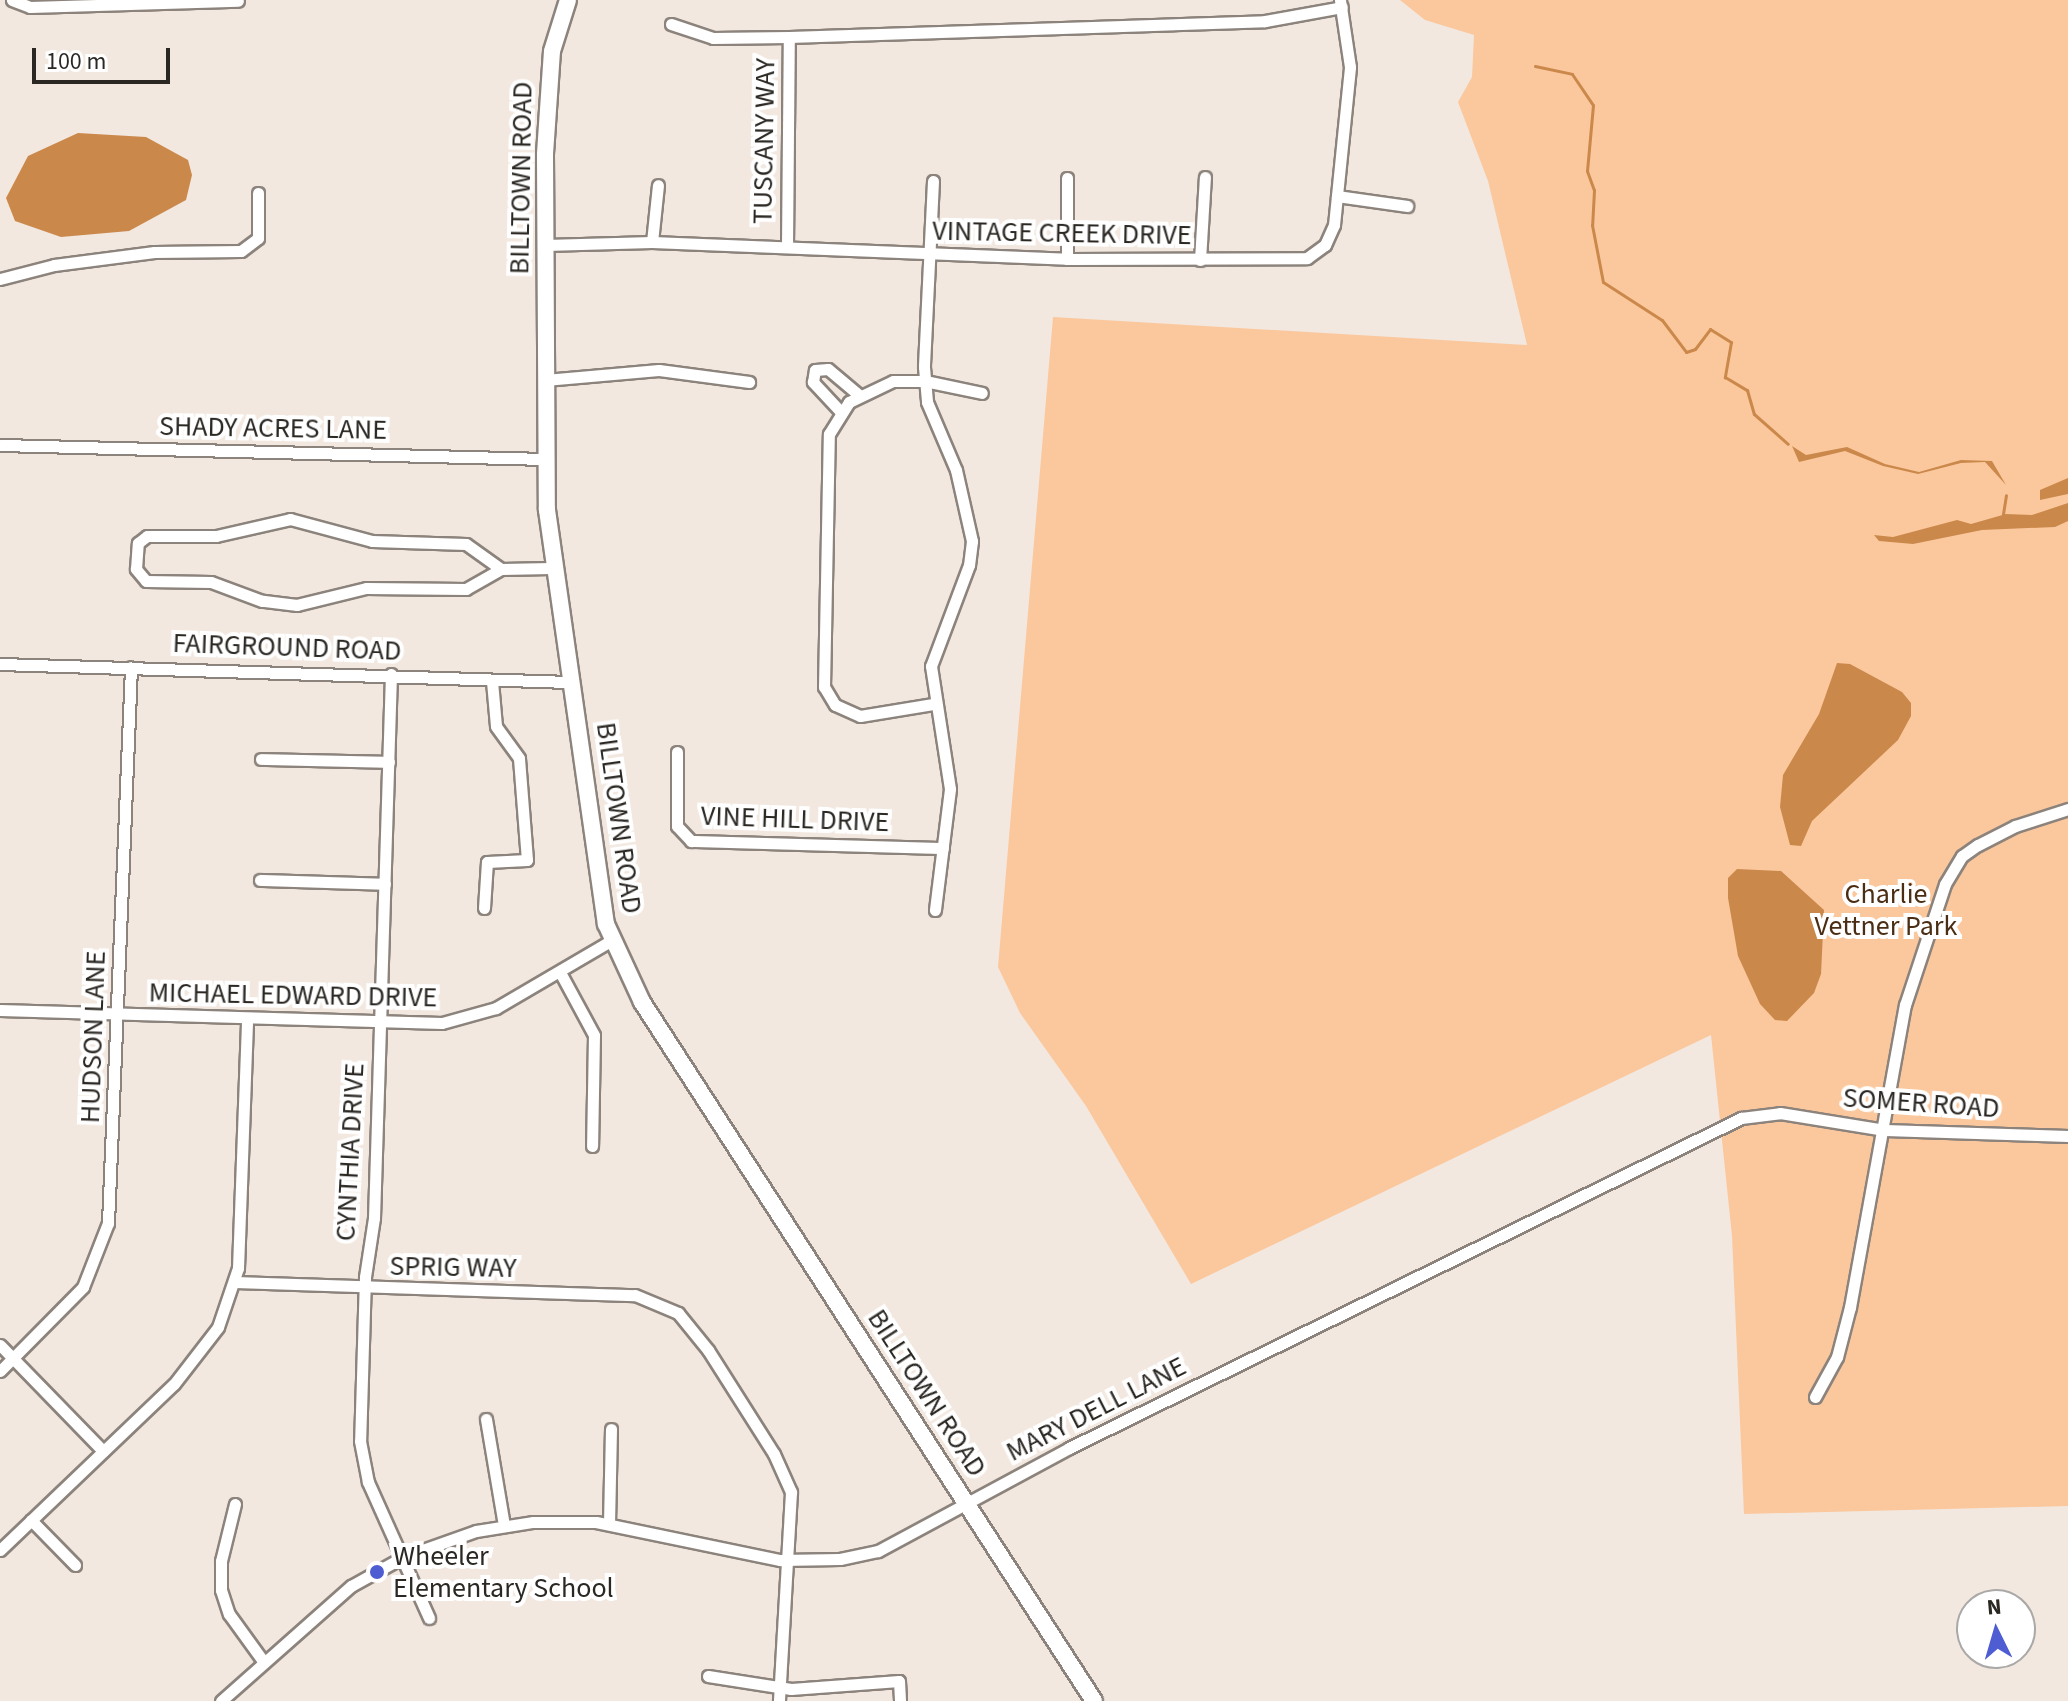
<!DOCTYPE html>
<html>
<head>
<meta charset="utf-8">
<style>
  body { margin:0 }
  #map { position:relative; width:2068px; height:1701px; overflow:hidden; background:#f2e8e0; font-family:"Source Sans 3",sans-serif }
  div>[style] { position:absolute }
  .green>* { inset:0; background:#fbc89d }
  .water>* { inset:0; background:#cb884b }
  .stream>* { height:3px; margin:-1.5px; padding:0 1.5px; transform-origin:1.5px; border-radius:1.5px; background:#cb884b }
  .roads { filter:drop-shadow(2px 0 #8c837c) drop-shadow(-2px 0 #8c837c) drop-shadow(0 2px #8c837c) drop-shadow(0 -2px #8c837c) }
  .street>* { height:11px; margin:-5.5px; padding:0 5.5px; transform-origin:5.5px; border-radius:5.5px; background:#fff }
  .secondary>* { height:16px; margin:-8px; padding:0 8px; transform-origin:8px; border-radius:8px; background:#fff }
  .dots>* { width:22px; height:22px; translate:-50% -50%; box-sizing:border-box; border:4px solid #fff; border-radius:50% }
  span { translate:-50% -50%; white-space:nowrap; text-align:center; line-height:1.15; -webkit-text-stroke:8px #fff; paint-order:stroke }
  .street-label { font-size:28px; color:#2b2824 }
  .park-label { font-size:28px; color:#4a2d13 }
  .poi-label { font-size:28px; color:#2b2824 }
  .left { translate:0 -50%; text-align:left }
  .north { position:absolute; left:1956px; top:1589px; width:80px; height:80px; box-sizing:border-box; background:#fff; border:2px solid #aaa9a7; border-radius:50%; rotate:355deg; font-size:22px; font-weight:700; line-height:32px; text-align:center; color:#2b2824 }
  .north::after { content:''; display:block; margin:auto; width:28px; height:36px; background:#4f5dd3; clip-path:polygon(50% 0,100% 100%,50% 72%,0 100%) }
  .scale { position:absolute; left:32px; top:48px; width:138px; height:36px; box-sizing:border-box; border:4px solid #2b2824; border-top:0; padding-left:10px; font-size:24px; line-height:28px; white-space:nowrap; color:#2b2824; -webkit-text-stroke:6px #fff; paint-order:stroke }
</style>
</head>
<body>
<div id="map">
  <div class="green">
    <i style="clip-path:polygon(1400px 0,2068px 0,2068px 1506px,1744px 1514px,1732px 1236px,1711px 1035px,1191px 1284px,1086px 1106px,1020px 1013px,998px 967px,1053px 317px,1527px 345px,1488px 181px,1458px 102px,1472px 77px,1474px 35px,1425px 20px)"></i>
  </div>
  <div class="water">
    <i style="clip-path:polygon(78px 133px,146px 137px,188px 160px,192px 175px,186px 200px,129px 231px,61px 237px,15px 221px,6px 198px,28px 156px)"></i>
    <i style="clip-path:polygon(1792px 446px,1806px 455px,1847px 447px,1885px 464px,1919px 472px,1961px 460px,1992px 461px,2006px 485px,1985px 462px,1961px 463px,1918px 474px,1883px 466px,1845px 451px,1799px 462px)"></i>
    <i style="clip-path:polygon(2068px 478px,2068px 494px,2040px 500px,2040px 490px)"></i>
    <i style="clip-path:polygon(2068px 503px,2068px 521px,2055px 527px,1982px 530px,1913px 544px,1879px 541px,1874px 535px,1893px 537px,1957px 520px,1971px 524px,2006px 514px,2032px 515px)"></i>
    <i style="clip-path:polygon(1837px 663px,1850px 664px,1902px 692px,1911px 703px,1911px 716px,1898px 740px,1812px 821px,1801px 846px,1790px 845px,1780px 807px,1783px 775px,1819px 714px)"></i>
    <i style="clip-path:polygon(1737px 869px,1781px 871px,1824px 910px,1821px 974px,1814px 993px,1787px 1021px,1775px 1020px,1760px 1004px,1738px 956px,1728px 898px,1728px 878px)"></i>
  </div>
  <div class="stream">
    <i style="left:1535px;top:66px;width:38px;rotate:12deg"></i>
    <i style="left:1572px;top:74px;width:37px;rotate:56deg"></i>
    <i style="left:1593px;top:105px;width:66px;rotate:95.2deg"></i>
    <i style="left:1587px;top:171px;width:20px;rotate:70deg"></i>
    <i style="left:1594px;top:190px;width:35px;rotate:93deg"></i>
    <i style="left:1592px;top:225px;width:58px;rotate:79.1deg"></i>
    <i style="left:1603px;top:282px;width:70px;rotate:32.8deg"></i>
    <i style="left:1662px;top:320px;width:40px;rotate:53deg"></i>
    <i style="left:1686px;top:352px;width:9px;rotate:-18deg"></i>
    <i style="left:1695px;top:349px;width:25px;rotate:-53deg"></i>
    <i style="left:1710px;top:329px;width:25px;rotate:32deg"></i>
    <i style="left:1731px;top:342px;width:36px;rotate:100deg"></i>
    <i style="left:1725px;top:377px;width:26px;rotate:31deg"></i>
    <i style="left:1747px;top:390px;width:25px;rotate:74deg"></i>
    <i style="left:1754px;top:414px;width:45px;rotate:41.4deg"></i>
    <i style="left:2003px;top:514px;width:19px;rotate:-81deg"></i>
  </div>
  <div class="roads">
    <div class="street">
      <i style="left:12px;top:0;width:19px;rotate:21deg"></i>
      <i style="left:30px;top:7px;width:208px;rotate:-1.7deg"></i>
      <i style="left:671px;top:24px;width:44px;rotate:18.4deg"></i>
      <i style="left:713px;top:38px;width:76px;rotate:-0.8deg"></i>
      <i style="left:789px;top:37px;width:476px;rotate:-1.9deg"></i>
      <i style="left:1265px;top:21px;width:78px;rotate:-10.3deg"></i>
      <i style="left:933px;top:181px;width:186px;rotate:92.8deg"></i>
      <i style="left:924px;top:367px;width:35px;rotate:85deg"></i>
      <i style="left:927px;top:402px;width:74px;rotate:66.9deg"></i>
      <i style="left:956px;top:470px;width:73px;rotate:77.3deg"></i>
      <i style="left:972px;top:541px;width:24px;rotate:97deg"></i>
      <i style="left:969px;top:565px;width:108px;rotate:110.6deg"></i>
      <i style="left:931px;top:666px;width:124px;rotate:81.2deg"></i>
      <i style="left:950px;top:789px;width:122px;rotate:97.1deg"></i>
      <i style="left:1337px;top:196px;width:71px;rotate:8.1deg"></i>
      <i style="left:652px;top:242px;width:57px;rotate:-84deg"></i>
      <i style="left:545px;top:245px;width:107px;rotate:-1.6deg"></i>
      <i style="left:652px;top:242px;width:415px;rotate:2.3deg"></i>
      <i style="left:1067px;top:259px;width:240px;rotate:-0.2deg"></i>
      <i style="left:1307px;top:258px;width:22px;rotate:-36deg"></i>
      <i style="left:1325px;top:245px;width:22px;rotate:-66deg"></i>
      <i style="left:1334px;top:225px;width:159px;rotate:-84.2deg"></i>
      <i style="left:1350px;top:67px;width:68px;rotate:-98.5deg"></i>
      <i style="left:787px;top:247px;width:210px;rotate:-89.5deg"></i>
      <i style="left:1067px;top:259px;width:81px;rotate:-90deg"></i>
      <i style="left:1200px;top:260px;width:83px;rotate:-86.6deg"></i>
      <i style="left:0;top:279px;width:56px;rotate:-14.5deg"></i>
      <i style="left:54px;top:265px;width:101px;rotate:-7.4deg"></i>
      <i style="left:154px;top:252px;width:87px;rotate:-0.7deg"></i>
      <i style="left:241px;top:251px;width:21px;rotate:-37deg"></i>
      <i style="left:258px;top:238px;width:45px;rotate:-90deg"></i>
      <i style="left:545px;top:380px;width:114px;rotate:-5deg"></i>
      <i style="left:659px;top:370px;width:91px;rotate:7.6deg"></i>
      <i style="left:840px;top:411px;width:40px;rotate:-133deg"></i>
      <i style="left:813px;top:382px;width:12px;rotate:-81deg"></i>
      <i style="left:815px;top:370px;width:13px;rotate:-4deg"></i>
      <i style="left:828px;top:369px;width:40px;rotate:40deg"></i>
      <i style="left:0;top:445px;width:545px;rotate:1.47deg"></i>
      <i style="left:501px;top:569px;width:40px;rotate:150.3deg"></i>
      <i style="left:466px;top:589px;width:100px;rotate:-179.4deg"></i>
      <i style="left:366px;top:588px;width:71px;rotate:166.2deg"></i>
      <i style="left:297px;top:605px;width:35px;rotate:-173deg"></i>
      <i style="left:262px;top:601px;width:54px;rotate:-159.6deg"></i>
      <i style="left:211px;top:582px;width:65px;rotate:-179.1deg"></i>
      <i style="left:146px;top:581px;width:16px;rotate:-130deg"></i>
      <i style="left:136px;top:569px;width:26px;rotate:-86deg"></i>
      <i style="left:138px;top:543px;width:11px;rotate:-38deg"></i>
      <i style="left:147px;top:536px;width:69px"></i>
      <i style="left:216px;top:536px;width:76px;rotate:-12.9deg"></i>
      <i style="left:290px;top:519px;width:85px;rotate:15deg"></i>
      <i style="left:372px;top:541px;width:94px;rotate:1.8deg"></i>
      <i style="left:466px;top:544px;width:43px;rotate:35.5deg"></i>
      <i style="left:501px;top:569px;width:50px;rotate:-1.1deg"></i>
      <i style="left:0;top:664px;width:571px;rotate:1.81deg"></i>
      <i style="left:391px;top:674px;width:544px;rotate:91.79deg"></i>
      <i style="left:374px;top:1218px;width:60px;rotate:98.7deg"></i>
      <i style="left:365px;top:1277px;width:164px;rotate:91.7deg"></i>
      <i style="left:360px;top:1441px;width:42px;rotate:79deg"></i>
      <i style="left:368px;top:1482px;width:149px;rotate:65.8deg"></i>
      <i style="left:933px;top:704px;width:74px;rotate:170.7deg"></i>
      <i style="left:860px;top:716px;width:27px;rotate:-156deg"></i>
      <i style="left:835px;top:705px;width:21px;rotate:-121deg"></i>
      <i style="left:824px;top:687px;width:253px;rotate:-88.9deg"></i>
      <i style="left:829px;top:434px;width:38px;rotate:-58deg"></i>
      <i style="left:849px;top:402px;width:49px;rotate:-25.5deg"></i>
      <i style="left:893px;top:381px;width:32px"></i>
      <i style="left:925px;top:381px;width:58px;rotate:11.9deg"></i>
      <i style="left:677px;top:752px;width:74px;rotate:90deg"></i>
      <i style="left:677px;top:826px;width:21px;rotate:47deg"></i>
      <i style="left:691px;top:841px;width:252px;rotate:1.6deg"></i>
      <i style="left:261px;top:759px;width:128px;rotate:1.3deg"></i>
      <i style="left:260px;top:880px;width:125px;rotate:1.8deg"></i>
      <i style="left:484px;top:908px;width:46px;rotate:-86.3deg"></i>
      <i style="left:487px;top:862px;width:40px;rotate:-2.9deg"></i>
      <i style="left:527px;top:860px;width:102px;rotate:-94.5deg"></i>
      <i style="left:519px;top:758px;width:39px;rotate:-126deg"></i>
      <i style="left:496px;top:726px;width:45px;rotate:-95.1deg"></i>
      <i style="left:561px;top:974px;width:69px;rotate:61.6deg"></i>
      <i style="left:594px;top:1035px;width:111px;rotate:91deg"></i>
      <i style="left:0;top:1010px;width:442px;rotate:1.7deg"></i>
      <i style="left:442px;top:1023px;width:56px;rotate:-15.5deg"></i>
      <i style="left:496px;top:1008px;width:134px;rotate:-30.4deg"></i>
      <i style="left:235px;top:1282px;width:400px;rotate:1.9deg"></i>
      <i style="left:635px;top:1295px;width:47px;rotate:22.7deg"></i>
      <i style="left:678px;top:1313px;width:48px;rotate:51deg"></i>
      <i style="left:708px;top:1350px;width:123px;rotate:57.6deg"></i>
      <i style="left:774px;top:1454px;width:42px;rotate:65.9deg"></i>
      <i style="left:791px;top:1492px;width:209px;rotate:93.3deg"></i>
      <i style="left:0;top:1345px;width:148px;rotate:45.8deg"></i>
      <i style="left:0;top:1371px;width:118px;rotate:-45.3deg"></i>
      <i style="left:83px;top:1287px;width:69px;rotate:-68.7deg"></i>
      <i style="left:108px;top:1223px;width:556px;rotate:-87.63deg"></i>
      <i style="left:1815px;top:1397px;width:46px;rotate:-61.2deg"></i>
      <i style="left:1837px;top:1357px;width:52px;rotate:-75.4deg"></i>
      <i style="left:1850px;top:1307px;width:307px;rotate:-79.7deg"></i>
      <i style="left:1905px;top:1005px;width:127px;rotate:-71.7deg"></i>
      <i style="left:1945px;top:884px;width:33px;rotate:-59deg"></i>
      <i style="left:1962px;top:856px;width:19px;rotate:-35deg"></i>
      <i style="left:1978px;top:845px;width:42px;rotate:-27.2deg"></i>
      <i style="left:2015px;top:826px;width:56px;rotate:-17.8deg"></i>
      <i style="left:486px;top:1419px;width:108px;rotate:80.4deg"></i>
      <i style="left:235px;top:1504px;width:59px;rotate:103.8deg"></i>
      <i style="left:221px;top:1561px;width:29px;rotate:90deg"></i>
      <i style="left:221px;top:1590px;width:25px;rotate:72deg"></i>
      <i style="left:229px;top:1614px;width:58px;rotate:54.1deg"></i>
      <i style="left:31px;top:1520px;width:63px;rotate:45.6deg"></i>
      <i style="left:609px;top:1524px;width:95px;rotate:-88.8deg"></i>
      <i style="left:0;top:1550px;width:240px;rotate:-43.7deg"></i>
      <i style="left:174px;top:1384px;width:72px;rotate:-52.3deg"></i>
      <i style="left:218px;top:1327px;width:62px;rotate:-71.3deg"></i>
      <i style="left:238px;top:1268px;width:249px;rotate:-87.9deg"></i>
      <i style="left:708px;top:1676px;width:84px;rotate:8.9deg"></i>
      <i style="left:791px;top:1689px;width:108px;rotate:-4.2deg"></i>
      <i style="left:899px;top:1681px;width:20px;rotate:87deg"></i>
      <i style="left:221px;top:1701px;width:174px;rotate:-41.5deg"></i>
      <i style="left:351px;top:1586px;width:60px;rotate:-29.1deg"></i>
      <i style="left:403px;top:1557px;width:77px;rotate:-19.6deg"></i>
      <i style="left:476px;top:1531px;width:58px;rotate:-9deg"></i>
      <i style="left:533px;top:1522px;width:63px"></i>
      <i style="left:596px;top:1522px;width:188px;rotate:11.7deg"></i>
      <i style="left:780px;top:1560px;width:60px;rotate:-1deg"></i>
      <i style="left:840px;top:1559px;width:39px;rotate:-12deg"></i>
      <i style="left:878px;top:1551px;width:217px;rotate:-28.3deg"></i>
      <i style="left:1069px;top:1448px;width:749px;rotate:-26.15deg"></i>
      <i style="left:1741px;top:1118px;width:39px;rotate:-7deg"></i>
      <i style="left:1780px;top:1113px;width:106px;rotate:9.2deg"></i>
      <i style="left:1885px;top:1130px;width:183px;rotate:1.9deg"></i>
    </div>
    <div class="secondary">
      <i style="left:568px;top:0;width:53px;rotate:107.4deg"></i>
      <i style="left:552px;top:51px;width:104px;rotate:93.9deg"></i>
      <i style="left:545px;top:155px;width:355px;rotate:89.7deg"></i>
      <i style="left:547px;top:510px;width:418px;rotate:81.9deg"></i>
      <i style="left:606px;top:924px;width:86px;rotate:65.2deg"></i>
      <i style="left:642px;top:1002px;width:832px;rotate:57.11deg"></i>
    </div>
  </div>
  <div class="dots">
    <i style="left:377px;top:1572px;background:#4f5dd3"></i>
  </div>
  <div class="street-label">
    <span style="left:764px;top:141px;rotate:-89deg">TUSCANY WAY</span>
    <span style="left:521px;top:178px;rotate:-89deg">BILLTOWN ROAD</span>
    <span style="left:1062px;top:233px;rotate:1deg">VINTAGE CREEK DRIVE</span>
    <span style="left:273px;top:428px;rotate:1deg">SHADY ACRES LANE</span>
    <span style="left:287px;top:647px;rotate:2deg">FAIRGROUND ROAD</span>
    <span style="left:619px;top:818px;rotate:82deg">BILLTOWN ROAD</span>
    <span style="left:795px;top:819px;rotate:2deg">VINE HILL DRIVE</span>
    <span style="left:293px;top:995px;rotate:1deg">MICHAEL EDWARD DRIVE</span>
    <span style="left:93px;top:1037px;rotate:-88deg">HUDSON LANE</span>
    <span style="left:1921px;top:1103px;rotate:4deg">SOMER ROAD</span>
    <span style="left:350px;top:1152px;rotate:-87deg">CYNTHIA DRIVE</span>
    <span style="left:453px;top:1267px;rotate:1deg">SPRIG WAY</span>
    <span style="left:927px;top:1393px;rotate:57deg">BILLTOWN ROAD</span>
    <span style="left:1096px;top:1409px;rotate:-27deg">MARY DELL LANE</span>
  </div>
  <div class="park-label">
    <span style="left:1886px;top:910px">Charlie<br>Vettner Park</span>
  </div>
  <div class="poi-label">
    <span class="left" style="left:393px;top:1572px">Wheeler<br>Elementary School</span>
  </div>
  <div class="north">N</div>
  <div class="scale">100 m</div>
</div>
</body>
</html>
